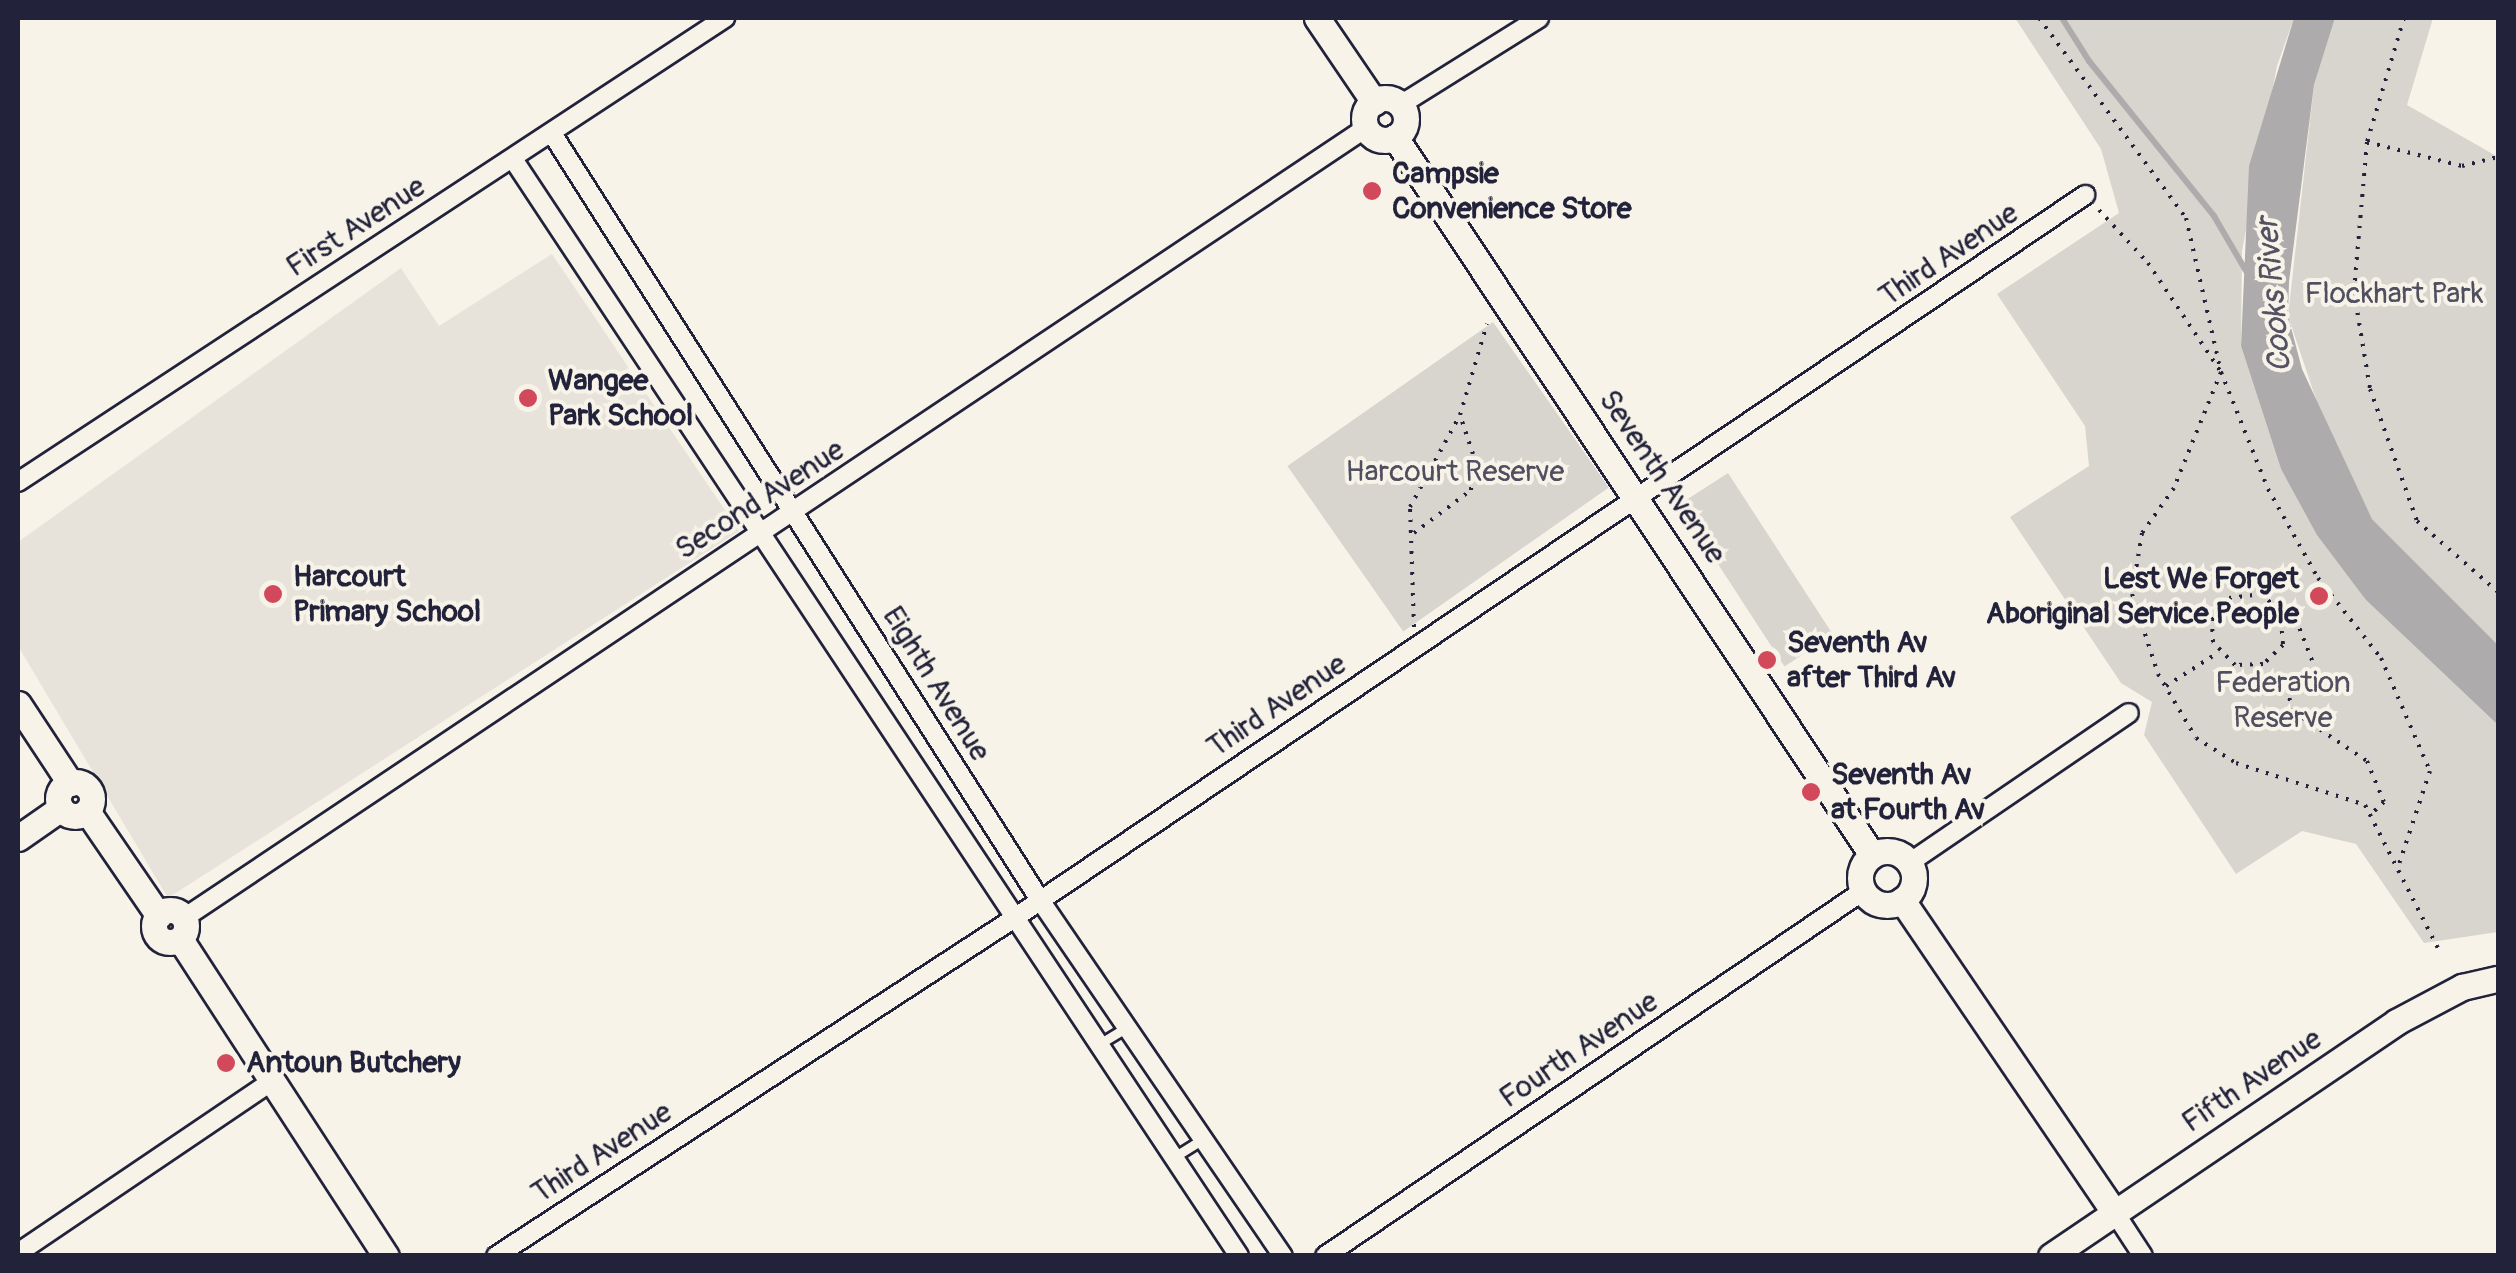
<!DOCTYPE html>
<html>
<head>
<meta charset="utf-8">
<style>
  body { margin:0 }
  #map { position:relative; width:2516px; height:1273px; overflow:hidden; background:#f7f3e8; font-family:Pangolin,sans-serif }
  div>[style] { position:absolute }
  .built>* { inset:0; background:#e7e3db }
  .green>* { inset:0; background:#d8d5cf; transform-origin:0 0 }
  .water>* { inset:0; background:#aeabad }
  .stream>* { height:6px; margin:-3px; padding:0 3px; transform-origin:3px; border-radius:3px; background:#aeabad }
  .path>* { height:4px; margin-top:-2px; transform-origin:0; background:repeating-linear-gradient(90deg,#22223b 0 2.5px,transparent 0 10.5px) }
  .roads { filter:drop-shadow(2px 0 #22223b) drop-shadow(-2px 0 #22223b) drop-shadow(0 2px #22223b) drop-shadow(0 -2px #22223b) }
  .lane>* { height:9px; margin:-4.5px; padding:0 4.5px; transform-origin:4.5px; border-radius:4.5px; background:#f7f3e8 }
  .street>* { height:18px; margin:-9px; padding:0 9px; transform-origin:9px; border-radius:9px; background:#f7f3e8 }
  .secondary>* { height:25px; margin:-12.5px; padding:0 12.5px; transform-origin:12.5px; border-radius:12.5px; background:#f7f3e8 }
  .secondary>.ring { margin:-12.5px; padding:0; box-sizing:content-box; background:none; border:25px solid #f7f3e8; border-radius:50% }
  .dots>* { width:28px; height:28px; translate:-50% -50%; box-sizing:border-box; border:5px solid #f7f3e8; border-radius:50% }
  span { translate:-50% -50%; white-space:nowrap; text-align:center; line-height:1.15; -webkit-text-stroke:8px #f7f3e8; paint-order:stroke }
  .poi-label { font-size:30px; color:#22223b; font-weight:700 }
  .left { translate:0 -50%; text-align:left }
  .right { translate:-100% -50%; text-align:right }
  .street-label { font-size:30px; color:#22223b }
  .park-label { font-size:30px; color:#504f60 }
  .water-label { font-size:32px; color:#535263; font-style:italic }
  .frame { position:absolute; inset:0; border:20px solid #22223b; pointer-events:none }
</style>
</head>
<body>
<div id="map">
  <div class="built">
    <i style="clip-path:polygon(552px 254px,739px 531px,168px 898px,18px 646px,18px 542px,401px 268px,439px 326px)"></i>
  </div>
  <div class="green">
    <i style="clip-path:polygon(2015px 18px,2294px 18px,2277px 66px,2242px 251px,2241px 346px,2281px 469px,2366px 600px,2498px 725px,2498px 932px,2424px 943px,2356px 844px,2302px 831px,2236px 874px,2144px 735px,2152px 702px,2121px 683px,2010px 517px,2089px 466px,2085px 426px,1997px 294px,2119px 213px,2101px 149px)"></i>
    <i style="clip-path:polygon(2335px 18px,2433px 18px,2407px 105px,2498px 157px,2498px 645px,2372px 519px,2327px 432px,2288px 316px,2314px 85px)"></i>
    <i style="left:1493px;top:322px;width:202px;height:251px;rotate:55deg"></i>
    <i style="left:1728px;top:473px;width:193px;height:58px;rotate:57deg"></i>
  </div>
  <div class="water">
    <i style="clip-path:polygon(2294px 18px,2335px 18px,2314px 85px,2289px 282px,2288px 316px,2302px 369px,2372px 519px,2498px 645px,2498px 725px,2366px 600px,2317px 535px,2281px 469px,2241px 346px,2249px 166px)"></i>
  </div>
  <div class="stream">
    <i style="left:2062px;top:18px;width:51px;rotate:57.9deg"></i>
    <i style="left:2089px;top:61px;width:199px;rotate:51.1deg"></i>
    <i style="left:2214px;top:216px;width:64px;rotate:59.8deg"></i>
  </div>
  <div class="path">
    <i style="left:2039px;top:18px;width:248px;rotate:53.7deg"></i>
    <i style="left:2186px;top:218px;width:158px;rotate:77.2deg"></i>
    <i style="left:2221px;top:372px;width:126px;rotate:68.1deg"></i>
    <i style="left:2268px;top:489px;width:102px;rotate:60.7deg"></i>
    <i style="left:2318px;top:578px;width:102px;rotate:51.8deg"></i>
    <i style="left:2381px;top:658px;width:123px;rotate:66.6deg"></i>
    <i style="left:2430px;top:771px;width:98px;rotate:108.4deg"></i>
    <i style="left:2404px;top:18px;width:129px;rotate:106.6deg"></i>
    <i style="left:2367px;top:142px;width:151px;rotate:95deg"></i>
    <i style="left:2354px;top:292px;width:98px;rotate:80.6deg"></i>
    <i style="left:2370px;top:389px;width:140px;rotate:70.4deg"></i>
    <i style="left:2417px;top:521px;width:108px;rotate:41.2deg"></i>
    <i style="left:2367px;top:142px;width:98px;rotate:14.2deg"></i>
    <i style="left:2462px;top:166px;width:37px;rotate:-14deg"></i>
    <i style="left:2099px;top:210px;width:72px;rotate:47.2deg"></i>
    <i style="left:2148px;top:263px;width:131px;rotate:56.2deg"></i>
    <i style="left:2221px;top:372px;width:125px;rotate:112.1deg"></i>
    <i style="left:2174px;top:488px;width:55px;rotate:125.4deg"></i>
    <i style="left:2142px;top:533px;width:62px;rotate:99.3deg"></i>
    <i style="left:2132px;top:594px;width:84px;rotate:72deg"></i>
    <i style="left:2158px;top:674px;width:74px;rotate:59.3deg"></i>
    <i style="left:2196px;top:738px;width:47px;rotate:32deg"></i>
    <i style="left:2236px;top:763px;width:136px;rotate:18deg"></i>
    <i style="left:2365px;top:805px;width:163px;rotate:63deg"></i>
    <i style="left:1414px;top:533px;width:71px;rotate:-37deg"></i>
    <i style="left:1471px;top:490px;width:36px;rotate:-87deg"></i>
    <i style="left:1473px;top:454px;width:41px;rotate:-108.4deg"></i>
    <i style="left:2280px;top:610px;width:35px;rotate:85deg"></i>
    <i style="left:2283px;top:645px;width:28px;rotate:136deg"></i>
    <i style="left:2263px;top:664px;width:28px;rotate:178deg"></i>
    <i style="left:2235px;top:665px;width:32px;rotate:-134deg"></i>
    <i style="left:2213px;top:642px;width:22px;rotate:-93deg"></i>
    <i style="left:2212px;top:620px;width:28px;rotate:-52deg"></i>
    <i style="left:2229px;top:598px;width:31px;rotate:-7deg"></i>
    <i style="left:2260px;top:594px;width:26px;rotate:39deg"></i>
    <i style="left:2280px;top:610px;width:12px;rotate:-5deg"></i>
    <i style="left:2292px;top:609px;width:77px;rotate:68.7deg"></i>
    <i style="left:2320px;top:681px;width:35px;rotate:168deg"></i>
    <i style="left:2286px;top:688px;width:25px;rotate:72deg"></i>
    <i style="left:2294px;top:712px;width:88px;rotate:33.9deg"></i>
    <i style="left:2367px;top:761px;width:44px;rotate:67.5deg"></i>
    <i style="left:2384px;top:802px;width:18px;rotate:137deg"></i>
    <i style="left:1414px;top:627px;width:120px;rotate:-91.9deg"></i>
    <i style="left:1410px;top:507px;width:105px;rotate:-61.5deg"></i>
    <i style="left:1460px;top:415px;width:95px;rotate:-73.5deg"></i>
    <i style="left:2166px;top:686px;width:63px;rotate:-32.7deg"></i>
  </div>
  <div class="roads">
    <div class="lane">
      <i style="left:1099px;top:1044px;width:33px;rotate:-31deg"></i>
      <i style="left:1174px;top:1157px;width:34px;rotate:-32deg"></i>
    </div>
    <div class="street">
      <i style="left:1400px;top:105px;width:164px;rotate:-32deg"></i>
      <i style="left:553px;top:135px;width:907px;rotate:57.52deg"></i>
      <i style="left:1040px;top:900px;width:431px;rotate:55.7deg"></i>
      <i style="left:513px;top:159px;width:1315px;rotate:56.5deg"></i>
      <i style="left:18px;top:482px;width:846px;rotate:-33.28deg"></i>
      <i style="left:1909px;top:863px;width:266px;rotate:-34.3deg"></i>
      <i style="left:184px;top:918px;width:1422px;rotate:-33.76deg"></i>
      <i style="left:2115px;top:1213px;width:51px;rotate:56.9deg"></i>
      <i style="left:18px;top:1253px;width:305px;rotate:-34.1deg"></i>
      <i style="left:496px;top:1256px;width:617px;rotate:-33.1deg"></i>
      <i style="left:1013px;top:919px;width:1294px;rotate:-34.03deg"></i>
      <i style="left:1325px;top:1256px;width:650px;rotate:-34.15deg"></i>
    </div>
    <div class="secondary">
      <i style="left:1317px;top:18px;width:102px;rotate:55.8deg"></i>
      <i class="ring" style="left:1364px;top:98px;width:17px;height:17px"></i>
      <i style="left:1395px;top:137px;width:862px;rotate:56.4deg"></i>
      <i style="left:18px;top:704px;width:95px;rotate:56.6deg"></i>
      <i class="ring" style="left:58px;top:782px;width:9px;height:9px"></i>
      <i style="left:87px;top:811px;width:127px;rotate:55.6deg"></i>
      <i style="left:18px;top:838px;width:52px;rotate:-34.9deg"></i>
      <i class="ring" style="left:1860px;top:851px;width:29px;height:29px"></i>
      <i style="left:1902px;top:900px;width:379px;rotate:55.8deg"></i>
      <i class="ring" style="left:154px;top:910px;width:7px;height:7px"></i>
      <i style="left:180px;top:939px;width:378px;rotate:57deg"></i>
      <i style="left:2051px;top:1256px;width:417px;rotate:-34.1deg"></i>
      <i style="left:2396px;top:1022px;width:75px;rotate:-27.9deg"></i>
      <i style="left:2462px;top:987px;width:37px;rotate:-13deg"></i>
    </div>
  </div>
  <div class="dots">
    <i style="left:1372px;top:191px;background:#d1495b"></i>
    <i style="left:528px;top:398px;background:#d1495b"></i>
    <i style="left:273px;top:594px;background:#d1495b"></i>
    <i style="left:2319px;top:596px;background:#d1495b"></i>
    <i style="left:1767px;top:660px;background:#d1495b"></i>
    <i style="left:1811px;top:792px;background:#d1495b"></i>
    <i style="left:226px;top:1063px;background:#d1495b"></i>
  </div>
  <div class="poi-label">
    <span class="left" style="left:1392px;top:191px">Campsie<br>Convenience Store</span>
    <span class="left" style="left:548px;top:398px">Wangee<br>Park School</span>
    <span class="left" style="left:293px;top:594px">Harcourt<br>Primary School</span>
    <span class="right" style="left:2299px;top:596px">Lest We Forget<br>Aboriginal Service People</span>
    <span class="left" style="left:1787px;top:660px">Seventh Av<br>after Third Av</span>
    <span class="left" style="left:1831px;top:792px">Seventh Av<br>at Fourth Av</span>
    <span class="left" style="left:246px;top:1063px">Antoun Butchery</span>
  </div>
  <div class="street-label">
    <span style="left:356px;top:227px;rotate:-33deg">First Avenue</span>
    <span style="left:1949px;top:255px;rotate:-34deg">Third Avenue</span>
    <span style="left:1662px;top:477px;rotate:56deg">Seventh Avenue</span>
    <span style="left:760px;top:500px;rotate:-33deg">Second Avenue</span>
    <span style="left:936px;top:684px;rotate:58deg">Eighth Avenue</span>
    <span style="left:1277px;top:706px;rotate:-34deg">Third Avenue</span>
    <span style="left:1579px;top:1050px;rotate:-34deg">Fourth Avenue</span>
    <span style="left:2252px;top:1081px;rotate:-34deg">Fifth Avenue</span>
    <span style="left:602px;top:1153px;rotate:-33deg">Third Avenue</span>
  </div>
  <div class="park-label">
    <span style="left:2394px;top:294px">Flockhart Park</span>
    <span style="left:1455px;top:472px">Harcourt Reserve</span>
    <span style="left:2283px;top:700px">Federation<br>Reserve</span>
  </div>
  <div class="water-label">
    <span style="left:2274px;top:295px;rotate:-95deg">Cooks River</span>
  </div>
  <div class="frame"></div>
</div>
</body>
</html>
